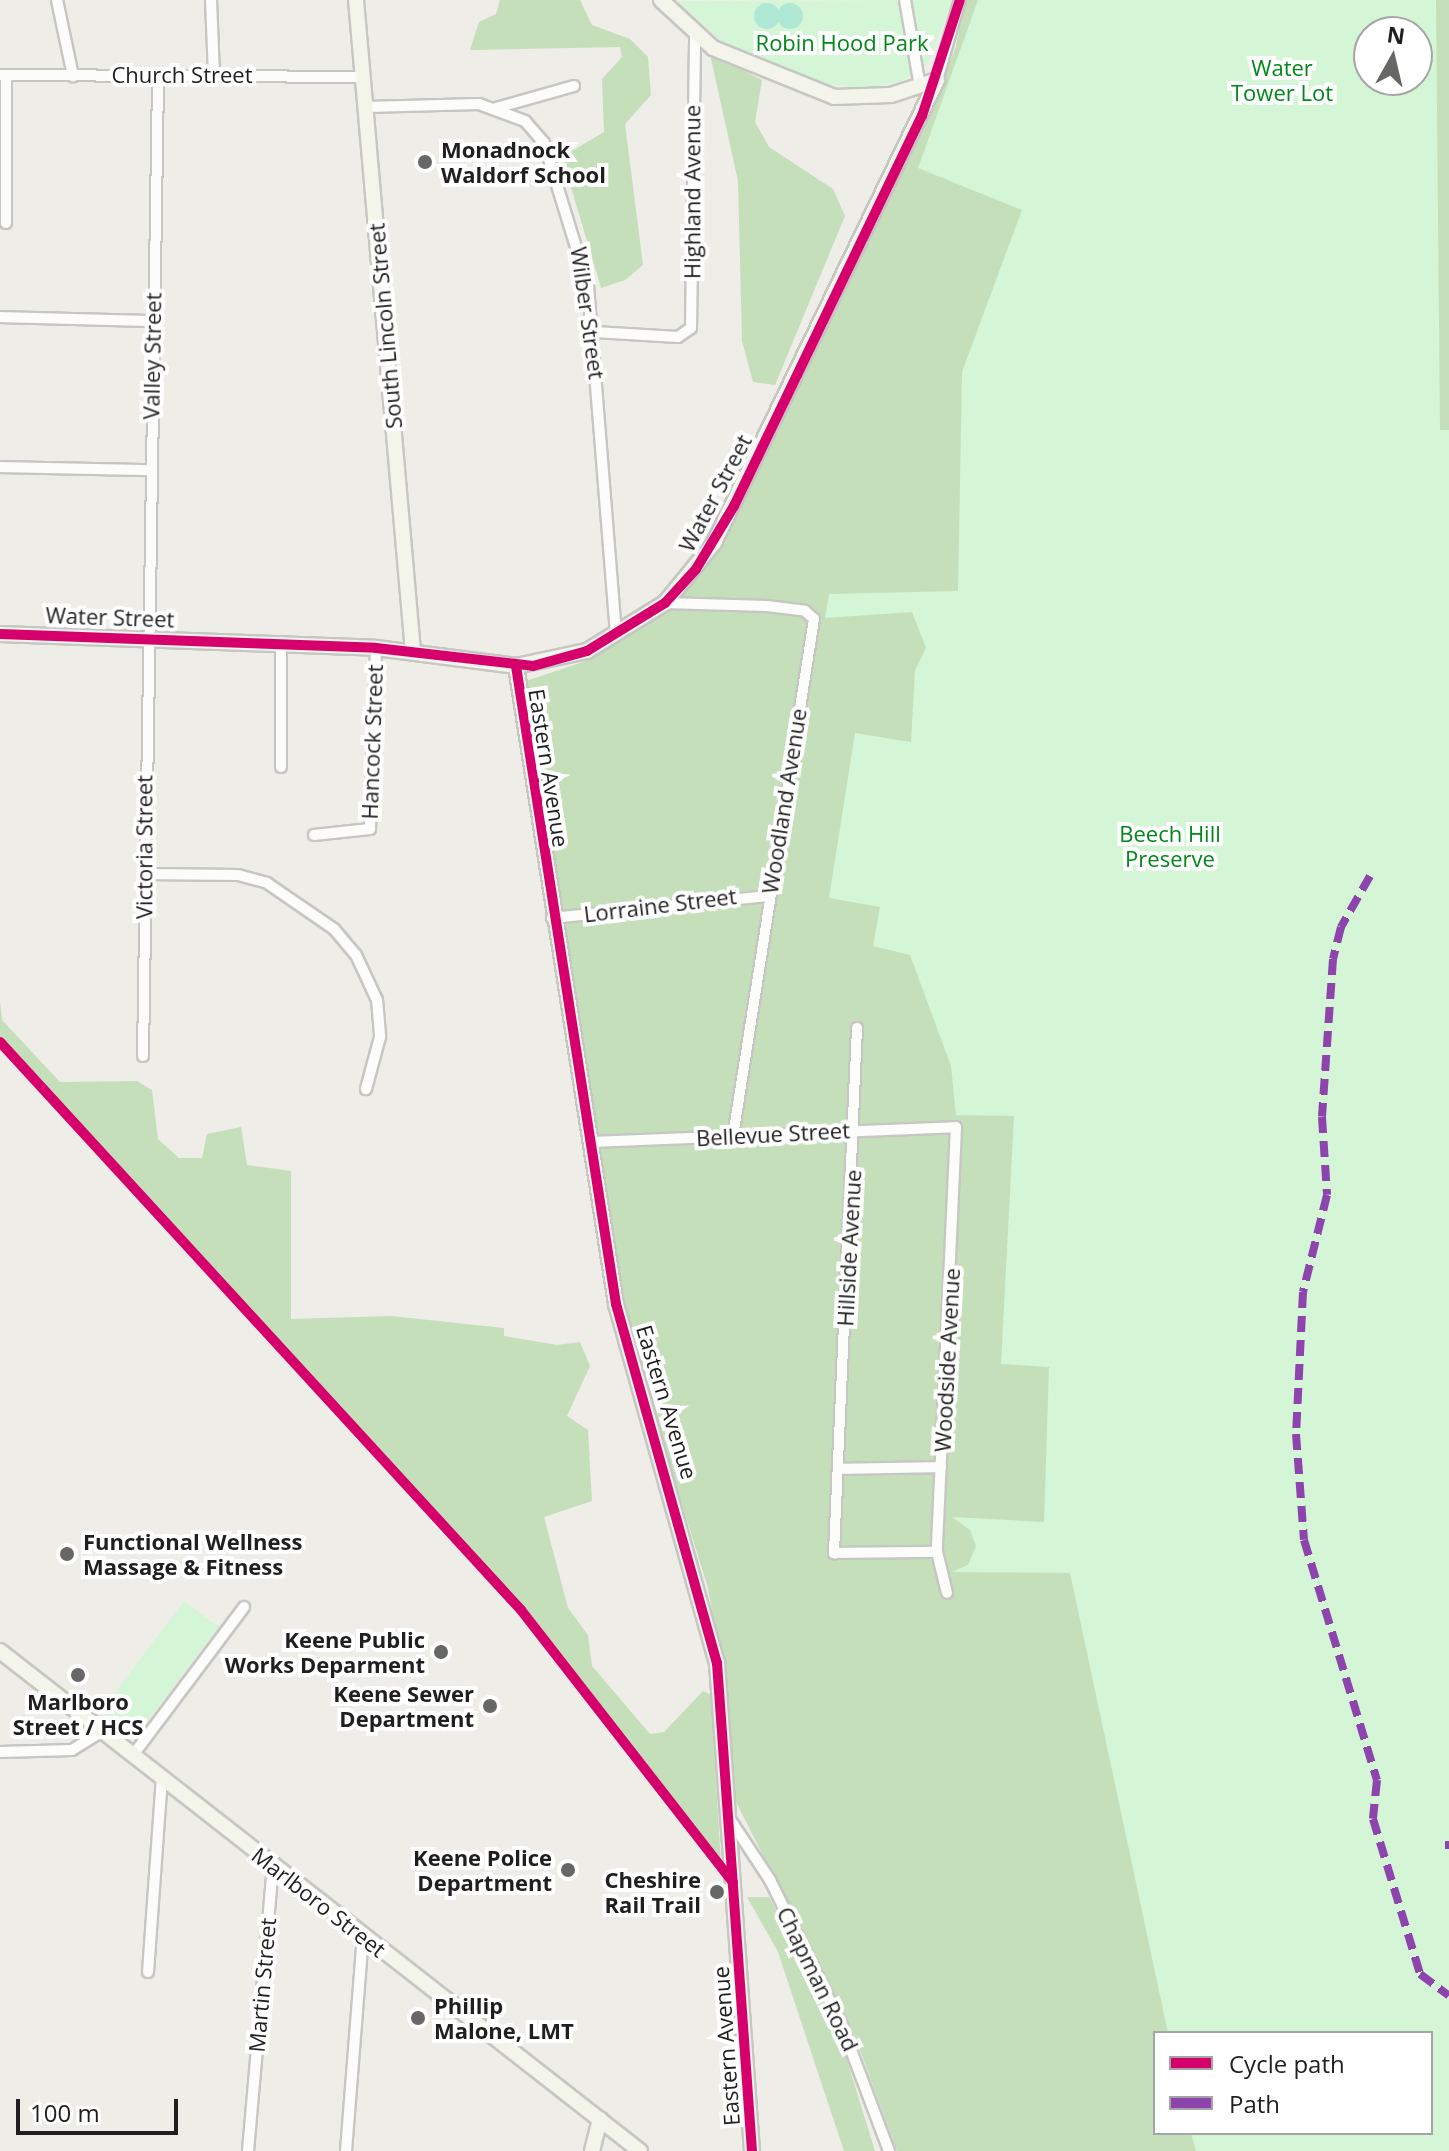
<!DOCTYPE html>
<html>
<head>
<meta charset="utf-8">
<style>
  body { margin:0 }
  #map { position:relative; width:1449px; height:2151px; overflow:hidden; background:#eeede7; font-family:"Open Sans",sans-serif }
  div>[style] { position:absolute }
  .forest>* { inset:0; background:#c4dfba }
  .park>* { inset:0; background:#d4f6d6; transform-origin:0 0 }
  .pitch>* { inset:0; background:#afe9d5 }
  .round { border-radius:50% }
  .roads { filter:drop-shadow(2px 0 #c6c6c3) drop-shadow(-2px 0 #c6c6c3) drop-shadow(0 2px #c6c6c3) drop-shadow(0 -2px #c6c6c3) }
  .street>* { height:10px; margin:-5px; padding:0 5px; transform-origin:5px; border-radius:5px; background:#fcfcfb }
  .secondary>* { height:14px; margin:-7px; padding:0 7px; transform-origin:7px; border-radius:7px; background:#f3f4ea }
  .quiet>* { height:8px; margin-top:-4px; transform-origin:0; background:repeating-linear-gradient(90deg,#8e44ad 0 16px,transparent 0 24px) }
  .cycleway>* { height:10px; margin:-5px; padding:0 5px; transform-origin:5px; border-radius:5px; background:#d6006c }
  .dots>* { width:22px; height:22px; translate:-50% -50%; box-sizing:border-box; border:4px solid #fff; border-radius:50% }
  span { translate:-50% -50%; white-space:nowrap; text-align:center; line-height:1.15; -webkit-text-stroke:8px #fff; paint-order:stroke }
  .park-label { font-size:22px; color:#02881a }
  .street-label { font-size:22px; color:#1f1f1f }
  .poi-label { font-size:22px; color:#1f1f1f; font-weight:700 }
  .left { translate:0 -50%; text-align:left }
  .right { translate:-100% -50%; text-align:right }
  .legend { position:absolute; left:1153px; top:2031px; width:280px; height:104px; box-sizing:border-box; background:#fff; border:2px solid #a5a5a5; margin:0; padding:10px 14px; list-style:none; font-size:24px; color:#1f1f1f }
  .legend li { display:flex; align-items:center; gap:16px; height:40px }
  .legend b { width:40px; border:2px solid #a5a5a5 }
  .north { position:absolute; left:1353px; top:16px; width:80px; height:80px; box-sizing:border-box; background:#fff; border:2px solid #a5a5a5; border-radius:50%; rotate:8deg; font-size:22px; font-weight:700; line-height:32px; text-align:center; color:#1f1f1f }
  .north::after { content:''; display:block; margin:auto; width:28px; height:36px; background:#676765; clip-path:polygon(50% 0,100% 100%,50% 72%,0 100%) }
  .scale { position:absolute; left:16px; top:2099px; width:162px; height:36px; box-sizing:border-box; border:4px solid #1f1f1f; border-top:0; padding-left:10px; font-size:24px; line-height:28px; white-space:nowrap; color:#1f1f1f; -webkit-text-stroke:6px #fff; paint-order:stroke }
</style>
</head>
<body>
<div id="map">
  <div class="forest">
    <i style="clip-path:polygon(500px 0,580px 0,592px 25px,630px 39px,648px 57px,651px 95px,625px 124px,643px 265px,625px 280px,601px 288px,562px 157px,604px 132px,602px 79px,622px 57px,620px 47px,470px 50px,479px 22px,496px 14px)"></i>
    <i style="clip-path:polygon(evenodd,964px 0,1449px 0,1449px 2151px,897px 2151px,855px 2037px,735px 1800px,728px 1704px,708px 1588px,626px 1323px,526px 681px,589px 660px,661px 612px,716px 549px,930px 110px,956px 46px,964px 0,1369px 32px,1417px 32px,1417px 80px,1369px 80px,1369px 32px,964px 0,1155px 2033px,1431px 2033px,1431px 2133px,1155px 2133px,1155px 2033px)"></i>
    <i style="clip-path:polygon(710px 54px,762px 80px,755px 122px,769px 147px,833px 189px,845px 216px,775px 385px,753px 382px,742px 341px,738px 181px)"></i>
    <i style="clip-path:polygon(0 1001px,2px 1020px,60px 1082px,137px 1081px,152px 1090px,158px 1139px,179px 1158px,202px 1158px,207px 1134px,241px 1127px,247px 1165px,291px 1171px,291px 1319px,391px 1316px,504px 1328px,504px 1336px,557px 1345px,580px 1342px,590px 1366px,567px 1416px,588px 1430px,592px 1501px,544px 1517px,568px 1608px,588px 1635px,592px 1666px,650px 1734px,664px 1732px,703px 1691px,711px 1695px,721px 1864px,523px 1611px,0 1040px)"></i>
    <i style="clip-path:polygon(747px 1897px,769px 1897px,806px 1967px,842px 2044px,875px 2151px,844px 2151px,778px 1952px)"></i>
  </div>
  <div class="park">
    <i style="clip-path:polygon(953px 0,928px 63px,902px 81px,871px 88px,821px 84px,728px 47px,677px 1px)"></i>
    <i style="clip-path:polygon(evenodd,978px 0,1436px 0,1440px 430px,1449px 430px,1449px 2151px,1196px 2151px,1191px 2133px,1431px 2133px,1431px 2033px,1168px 2033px,1070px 1573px,952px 1572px,968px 1565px,976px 1546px,970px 1530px,952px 1517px,1044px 1522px,1049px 1367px,1001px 1364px,1014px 1116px,956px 1115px,951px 1066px,910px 955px,873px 946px,880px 907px,829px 898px,855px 733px,911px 742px,915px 670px,926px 648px,912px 612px,825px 618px,829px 594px,958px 591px,962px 372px,1022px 210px,918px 168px,978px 0,1417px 32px,1417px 80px,1369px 80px,1369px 32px,1417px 32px)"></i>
    <i style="left:184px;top:1601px;width:43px;height:138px;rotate:37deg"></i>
  </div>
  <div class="pitch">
    <i class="round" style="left:754px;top:3px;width:26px;height:26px"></i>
    <i class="round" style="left:777px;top:3px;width:26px;height:26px"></i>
  </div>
  <div class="roads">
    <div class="street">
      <i style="left:57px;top:0;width:78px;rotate:78.1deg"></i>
      <i style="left:211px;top:0;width:75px;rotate:87.7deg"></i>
      <i style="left:905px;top:0;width:88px;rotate:80.2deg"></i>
      <i style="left:0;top:75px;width:363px;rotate:0.3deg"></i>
      <i style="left:937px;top:80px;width:83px;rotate:-74deg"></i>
      <i style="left:366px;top:107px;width:113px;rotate:-1.5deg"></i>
      <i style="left:479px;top:104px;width:49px;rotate:20.3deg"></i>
      <i style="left:525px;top:121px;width:29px;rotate:49deg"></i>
      <i style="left:544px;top:143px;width:150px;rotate:72.9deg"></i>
      <i style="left:588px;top:286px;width:348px;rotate:85.4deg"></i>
      <i style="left:496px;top:108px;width:81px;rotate:-15.8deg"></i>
      <i style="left:6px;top:223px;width:148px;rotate:-90deg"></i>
      <i style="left:0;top:317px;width:153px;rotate:1.5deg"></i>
      <i style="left:595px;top:332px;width:83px;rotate:3.4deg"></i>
      <i style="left:678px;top:337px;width:16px;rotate:-35deg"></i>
      <i style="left:691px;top:328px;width:293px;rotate:-89.2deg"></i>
      <i style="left:0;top:467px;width:149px;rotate:1.2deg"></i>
      <i style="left:665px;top:603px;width:102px;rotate:1.7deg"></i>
      <i style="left:767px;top:606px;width:38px;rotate:7deg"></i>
      <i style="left:805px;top:611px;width:12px;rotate:42deg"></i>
      <i style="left:814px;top:619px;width:523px;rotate:98.9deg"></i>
      <i style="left:281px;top:767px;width:125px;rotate:-90deg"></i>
      <i style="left:314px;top:835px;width:56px;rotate:-6.1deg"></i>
      <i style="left:370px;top:829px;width:181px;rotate:-88.1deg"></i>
      <i style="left:144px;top:874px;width:94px;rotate:0.6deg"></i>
      <i style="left:238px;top:875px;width:30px;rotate:15deg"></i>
      <i style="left:267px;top:883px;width:81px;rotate:34.5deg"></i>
      <i style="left:334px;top:929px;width:34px;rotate:50deg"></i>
      <i style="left:356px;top:955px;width:50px;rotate:65deg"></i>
      <i style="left:377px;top:1000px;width:37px;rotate:85deg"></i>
      <i style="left:380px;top:1037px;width:54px;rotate:105.1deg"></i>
      <i style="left:552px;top:918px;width:217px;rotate:-5.8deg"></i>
      <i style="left:857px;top:1028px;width:526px;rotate:92.51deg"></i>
      <i style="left:834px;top:1553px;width:103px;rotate:-0.6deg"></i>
      <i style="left:143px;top:1056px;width:981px;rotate:-89.12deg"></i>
      <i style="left:590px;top:1142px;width:366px;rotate:-2.3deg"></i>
      <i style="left:956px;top:1127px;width:425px;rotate:92.6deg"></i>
      <i style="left:937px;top:1552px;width:42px;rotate:76.3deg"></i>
      <i style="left:838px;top:1469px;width:103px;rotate:-1.1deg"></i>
      <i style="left:0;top:1752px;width:72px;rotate:-1.6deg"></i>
      <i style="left:72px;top:1750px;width:36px;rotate:-32deg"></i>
      <i style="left:133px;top:1755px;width:185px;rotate:-53.1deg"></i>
      <i style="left:729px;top:1818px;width:74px;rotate:56.5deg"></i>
      <i style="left:770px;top:1880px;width:163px;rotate:63.7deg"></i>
      <i style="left:842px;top:2026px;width:134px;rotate:69.4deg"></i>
      <i style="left:148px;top:1972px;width:195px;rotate:-85.9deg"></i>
      <i style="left:248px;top:2151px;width:284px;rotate:-85deg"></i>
      <i style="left:346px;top:2151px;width:216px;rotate:-85.5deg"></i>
    </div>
    <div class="secondary">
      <i style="left:356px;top:0;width:653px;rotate:85deg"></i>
      <i style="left:661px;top:0;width:71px;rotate:42.7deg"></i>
      <i style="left:713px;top:48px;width:131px;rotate:22deg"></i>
      <i style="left:834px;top:97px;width:57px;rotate:-2deg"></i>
      <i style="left:891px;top:95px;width:48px;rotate:-18.1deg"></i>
      <i style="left:0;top:634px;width:376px;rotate:2.1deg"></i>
      <i style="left:376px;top:648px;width:141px;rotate:7.3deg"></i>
      <i style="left:516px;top:666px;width:73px;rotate:-11.9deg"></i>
      <i style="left:587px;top:651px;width:92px;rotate:-31.6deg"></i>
      <i style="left:665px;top:603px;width:77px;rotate:-50.8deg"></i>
      <i style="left:714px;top:543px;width:514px;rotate:-64.28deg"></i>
      <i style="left:516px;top:666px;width:646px;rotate:81.09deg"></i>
      <i style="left:616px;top:1304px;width:373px;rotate:74.3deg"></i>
      <i style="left:717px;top:1663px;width:489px;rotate:85.9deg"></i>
      <i style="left:0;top:1651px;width:812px;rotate:38deg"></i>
      <i style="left:592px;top:2151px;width:33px;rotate:-76deg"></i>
    </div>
  </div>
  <div class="quiet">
    <i style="left:1370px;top:876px;width:59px;rotate:119.6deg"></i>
    <i style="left:1341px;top:927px;width:33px;rotate:104deg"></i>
    <i style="left:1333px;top:959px;width:158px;rotate:94deg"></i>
    <i style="left:1322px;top:1117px;width:78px;rotate:86.3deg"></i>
    <i style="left:1327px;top:1195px;width:100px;rotate:103.9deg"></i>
    <i style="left:1303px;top:1292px;width:142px;rotate:92.8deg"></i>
    <i style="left:1296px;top:1434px;width:106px;rotate:85.7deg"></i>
    <i style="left:1304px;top:1540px;width:251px;rotate:73.1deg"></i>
    <i style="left:1377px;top:1780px;width:39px;rotate:96deg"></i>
    <i style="left:1373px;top:1819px;width:162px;rotate:73.1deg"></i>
    <i style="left:1420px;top:1974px;width:36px;rotate:37deg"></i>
    <i style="left:1449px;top:1841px;width:8px;rotate:90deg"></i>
  </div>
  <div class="cycleway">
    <i style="left:0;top:634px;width:376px;rotate:2.1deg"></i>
    <i style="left:376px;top:648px;width:158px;rotate:6.5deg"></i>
    <i style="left:533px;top:666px;width:56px;rotate:-15.5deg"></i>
    <i style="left:587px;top:651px;width:92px;rotate:-31.6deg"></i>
    <i style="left:665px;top:603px;width:46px;rotate:-47.6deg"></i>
    <i style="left:696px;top:569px;width:74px;rotate:-58.9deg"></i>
    <i style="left:734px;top:506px;width:433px;rotate:-64.3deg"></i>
    <i style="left:922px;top:116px;width:122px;rotate:-71.9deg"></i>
    <i style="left:516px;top:666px;width:646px;rotate:81.09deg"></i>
    <i style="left:616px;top:1304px;width:373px;rotate:74.3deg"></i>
    <i style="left:717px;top:1663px;width:489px;rotate:85.9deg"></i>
    <i style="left:0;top:1042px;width:771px;rotate:47.47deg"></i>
    <i style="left:521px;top:1610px;width:345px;rotate:52.1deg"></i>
  </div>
  <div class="dots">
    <i style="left:425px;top:162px;background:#676765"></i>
    <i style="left:67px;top:1554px;background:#676765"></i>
    <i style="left:441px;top:1652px;background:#676765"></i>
    <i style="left:78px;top:1675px;background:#676765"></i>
    <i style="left:490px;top:1706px;background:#676765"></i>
    <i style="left:568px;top:1870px;background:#676765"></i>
    <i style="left:717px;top:1892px;background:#676765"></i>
    <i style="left:418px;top:2018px;background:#676765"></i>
  </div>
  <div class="park-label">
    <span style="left:842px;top:43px">Robin Hood Park</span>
    <span style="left:1282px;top:80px">Water<br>Tower Lot</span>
    <span style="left:1170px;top:846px">Beech Hill<br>Preserve</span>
  </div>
  <div class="street-label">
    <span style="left:182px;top:75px">Church Street</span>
    <span style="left:692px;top:192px;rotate:-90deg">Highland Avenue</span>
    <span style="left:588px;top:313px;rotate:82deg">Wilber Street</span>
    <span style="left:385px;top:326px;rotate:-95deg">South Lincoln Street</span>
    <span style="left:152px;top:356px;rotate:-89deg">Valley Street</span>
    <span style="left:715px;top:493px;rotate:-62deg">Water Street</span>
    <span style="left:110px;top:617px;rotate:2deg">Water Street</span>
    <span style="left:372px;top:742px;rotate:-88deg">Hancock Street</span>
    <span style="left:549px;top:768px;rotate:81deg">Eastern Avenue</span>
    <span style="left:784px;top:801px;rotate:-81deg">Woodland Avenue</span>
    <span style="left:144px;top:847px;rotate:-90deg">Victoria Street</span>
    <span style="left:660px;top:905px;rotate:-7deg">Lorraine Street</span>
    <span style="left:773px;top:1134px;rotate:-3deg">Bellevue Street</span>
    <span style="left:849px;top:1248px;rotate:-87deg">Hillside Avenue</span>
    <span style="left:947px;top:1360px;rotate:-87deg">Woodside Avenue</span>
    <span style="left:667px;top:1402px;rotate:73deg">Eastern Avenue</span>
    <span style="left:319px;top:1902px;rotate:38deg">Marlboro Street</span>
    <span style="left:818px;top:1979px;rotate:64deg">Chapman Road</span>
    <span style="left:262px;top:1985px;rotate:-85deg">Martin Street</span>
    <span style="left:726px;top:2046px;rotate:-94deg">Eastern Avenue</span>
  </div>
  <div class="poi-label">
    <span class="left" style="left:441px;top:162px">Monadnock<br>Waldorf School</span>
    <span class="left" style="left:83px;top:1554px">Functional Wellness<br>Massage &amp; Fitness</span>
    <span class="right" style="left:425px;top:1652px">Keene Public<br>Works Deparment</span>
    <span class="right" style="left:474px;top:1706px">Keene Sewer<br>Department</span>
    <span style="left:78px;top:1714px">Marlboro<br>Street / HCS</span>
    <span class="right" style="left:552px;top:1870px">Keene Police<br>Department</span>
    <span class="right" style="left:701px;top:1892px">Cheshire<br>Rail Trail</span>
    <span class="left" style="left:434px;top:2018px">Phillip<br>Malone, LMT</span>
  </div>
  <ul class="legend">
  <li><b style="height:10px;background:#d6006c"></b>Cycle path</li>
  <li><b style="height:10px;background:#8e44ad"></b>Path</li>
  </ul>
  <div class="north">N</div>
  <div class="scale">100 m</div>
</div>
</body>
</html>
